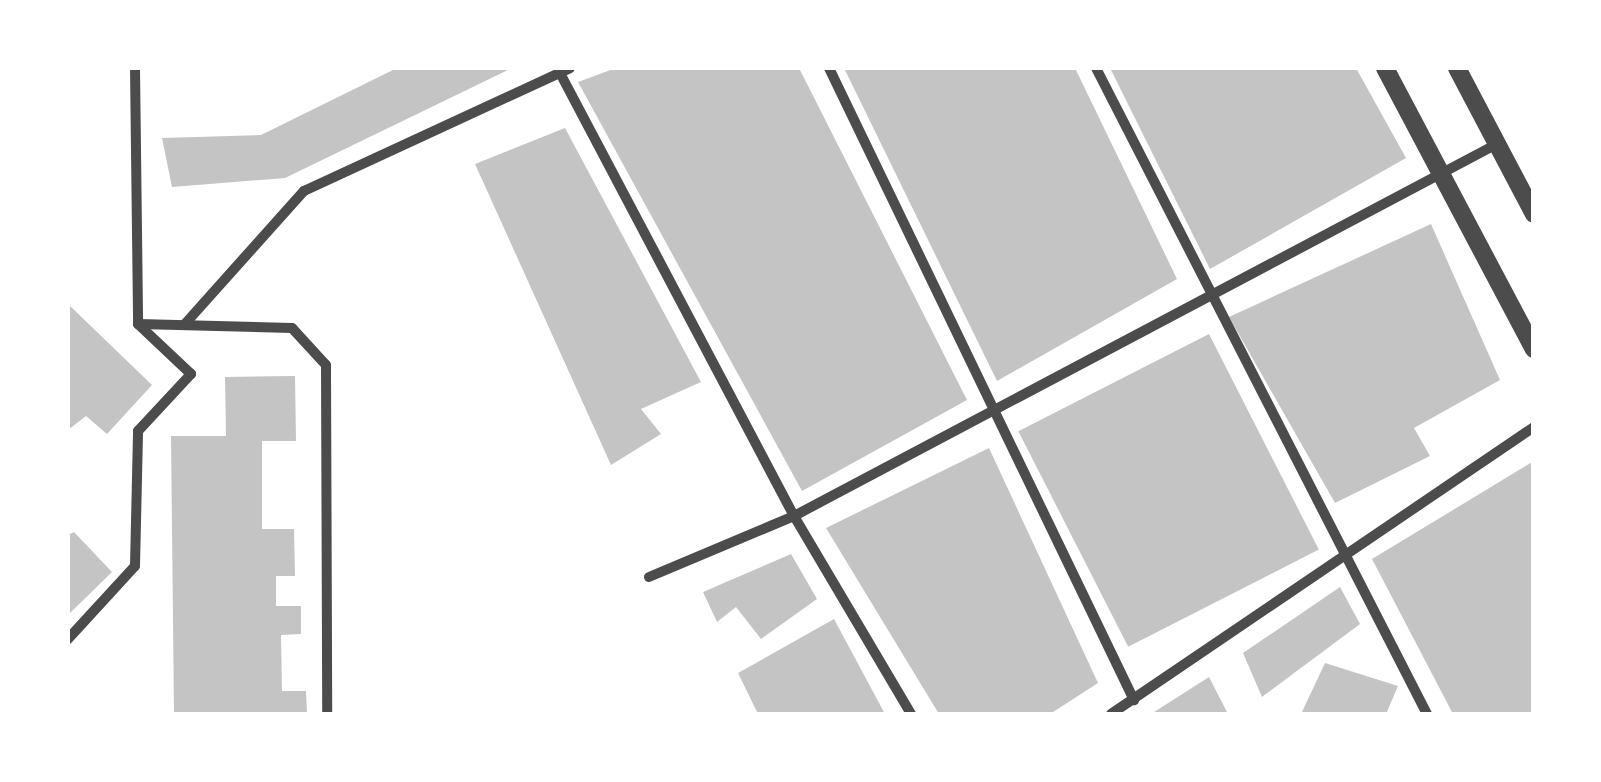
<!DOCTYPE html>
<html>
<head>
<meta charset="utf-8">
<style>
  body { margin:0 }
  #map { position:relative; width:1601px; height:782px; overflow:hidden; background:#fff; font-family:"Nunito Sans",sans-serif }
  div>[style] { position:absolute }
  .building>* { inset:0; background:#c4c4c4; transform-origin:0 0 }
  .minor>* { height:10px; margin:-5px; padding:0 5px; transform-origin:5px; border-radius:5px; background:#4c4c4c }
  .tertiary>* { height:18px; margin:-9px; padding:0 9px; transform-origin:9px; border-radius:9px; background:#4c4c4c }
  span { translate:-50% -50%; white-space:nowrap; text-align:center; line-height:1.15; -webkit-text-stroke:10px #fff; paint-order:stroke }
  .frame { position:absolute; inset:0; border:70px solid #fff; pointer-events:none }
</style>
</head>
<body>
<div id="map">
  <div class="building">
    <i style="clip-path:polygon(397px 68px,512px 68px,285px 178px,172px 187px,162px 138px,261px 135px)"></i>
    <i style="clip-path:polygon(616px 68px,799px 68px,967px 400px,802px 491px,578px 82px)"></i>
    <i style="clip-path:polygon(844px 68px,1075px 68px,1177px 279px,997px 381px)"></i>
    <i style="clip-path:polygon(1110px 68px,1356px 68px,1406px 158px,1210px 269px)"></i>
    <i style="clip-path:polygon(565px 128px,701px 382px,641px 409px,661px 434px,611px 465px,475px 164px)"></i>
    <i style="clip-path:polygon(1431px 224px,1500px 380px,1414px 428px,1430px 456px,1335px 503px,1229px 317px)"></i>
    <i style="clip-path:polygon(68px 304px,152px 385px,107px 434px,86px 416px,68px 430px)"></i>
    <i style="left:1209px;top:334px;width:242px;height:214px;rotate:63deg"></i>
    <i style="clip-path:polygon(295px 376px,296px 441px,262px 441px,262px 529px,294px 529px,295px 576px,276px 576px,276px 606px,301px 606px,301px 634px,281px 635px,282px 691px,306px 691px,307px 714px,174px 714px,171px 436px,226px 436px,225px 377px)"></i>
    <i style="clip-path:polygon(989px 448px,1098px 683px,1050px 714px,939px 714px,826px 528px)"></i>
    <i style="clip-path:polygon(1534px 461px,1534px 714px,1453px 714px,1372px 559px)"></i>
    <i style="clip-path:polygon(74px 532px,112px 572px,68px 615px,68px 535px)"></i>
    <i style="clip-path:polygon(791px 554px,817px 599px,761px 639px,736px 607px,717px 622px,703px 592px)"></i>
    <i style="clip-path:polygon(1340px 587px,1360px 624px,1262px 697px,1243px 653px)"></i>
    <i style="clip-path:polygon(834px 619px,885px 714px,758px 714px,738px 673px)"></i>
    <i style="clip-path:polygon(1325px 663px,1398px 686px,1386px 714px,1301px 714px)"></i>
    <i style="clip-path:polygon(1209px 677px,1228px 714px,1151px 714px)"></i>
  </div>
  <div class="minor">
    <i style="left:135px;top:68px;width:256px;rotate:89.3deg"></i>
    <i style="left:138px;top:324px;width:154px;rotate:1.5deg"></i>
    <i style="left:292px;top:328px;width:50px;rotate:47.4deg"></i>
    <i style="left:326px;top:365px;width:349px;rotate:89.8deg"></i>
    <i style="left:829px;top:68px;width:702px;rotate:64.24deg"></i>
    <i style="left:1096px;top:68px;width:726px;rotate:62.87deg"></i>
    <i style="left:560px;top:73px;width:501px;rotate:62.16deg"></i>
    <i style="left:794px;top:516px;width:230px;rotate:59.4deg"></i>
    <i style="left:184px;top:325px;width:180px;rotate:-48.2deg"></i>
    <i style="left:304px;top:191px;width:293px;rotate:-24.8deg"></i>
    <i style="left:649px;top:577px;width:157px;rotate:-22.8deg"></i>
    <i style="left:794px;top:516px;width:795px;rotate:-27.89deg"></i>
    <i style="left:68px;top:639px;width:99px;rotate:-47.5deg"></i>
    <i style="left:135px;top:566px;width:135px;rotate:-88.7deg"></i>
    <i style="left:138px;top:431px;width:78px;rotate:-47.1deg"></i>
    <i style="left:191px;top:374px;width:73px;rotate:-136.7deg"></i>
    <i style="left:1111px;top:714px;width:511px;rotate:-34.16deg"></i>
  </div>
  <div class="tertiary">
    <i style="left:1385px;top:68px;width:318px;rotate:62.1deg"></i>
    <i style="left:1457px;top:68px;width:165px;rotate:62.2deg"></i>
  </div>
  <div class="frame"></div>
</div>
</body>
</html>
